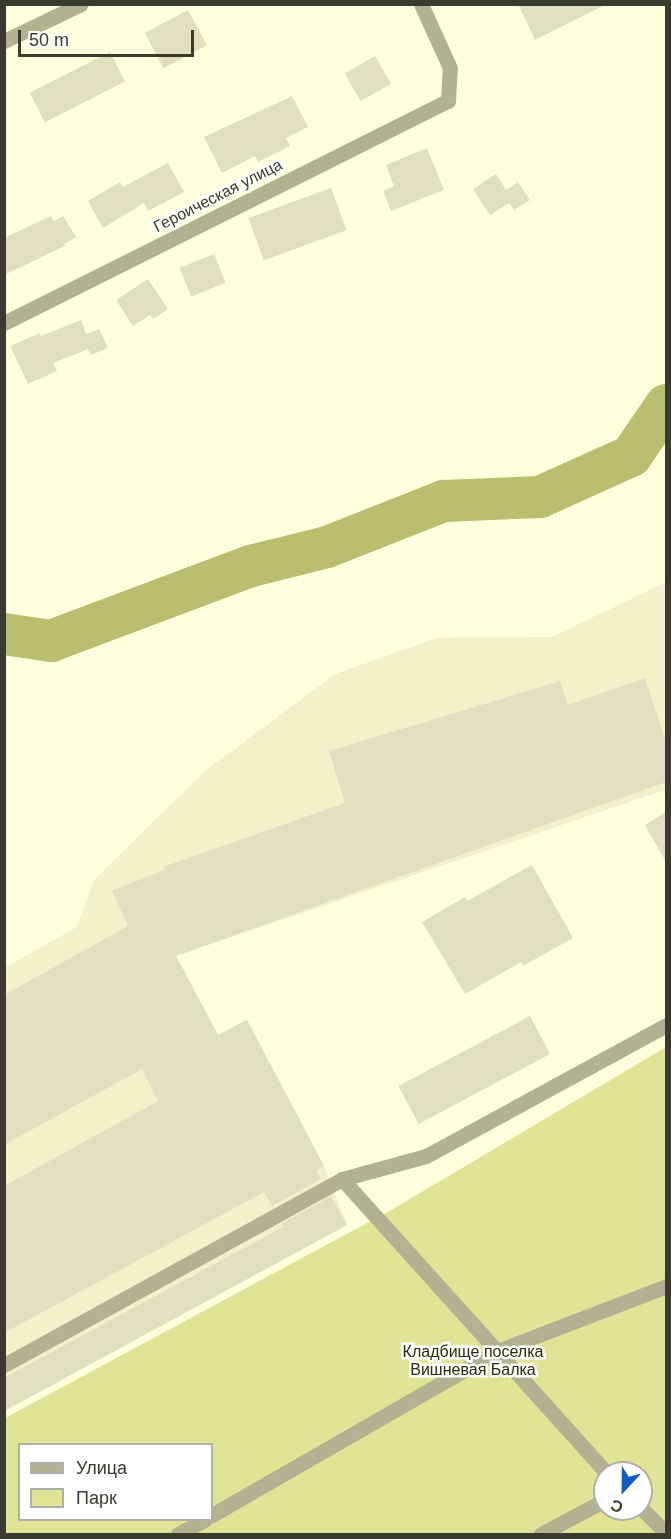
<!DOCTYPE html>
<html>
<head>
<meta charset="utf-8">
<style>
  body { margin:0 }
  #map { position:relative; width:671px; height:1539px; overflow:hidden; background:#fdffdd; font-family:Helvetica,sans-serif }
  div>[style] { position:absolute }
  .built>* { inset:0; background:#f1f2ca }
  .green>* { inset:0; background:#e2e495 }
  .river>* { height:42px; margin:-21px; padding:0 21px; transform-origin:21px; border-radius:21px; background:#bcbe6f }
  .building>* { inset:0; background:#dfe0c0; transform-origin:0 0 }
  .minor>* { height:15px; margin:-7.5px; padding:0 7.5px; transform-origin:7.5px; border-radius:7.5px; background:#b1b291 }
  span { translate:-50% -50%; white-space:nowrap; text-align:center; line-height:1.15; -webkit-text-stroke:5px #fff; paint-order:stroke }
  .street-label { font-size:16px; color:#3a3a2e }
  .park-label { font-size:16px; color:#2b2b08 }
  .frame { position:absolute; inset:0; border:6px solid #3a3a2e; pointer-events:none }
  .legend { position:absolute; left:18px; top:1443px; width:195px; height:78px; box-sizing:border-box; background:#fff; border:2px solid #b0b0ab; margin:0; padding:8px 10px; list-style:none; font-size:18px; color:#3a3a2e }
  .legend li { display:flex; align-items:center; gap:12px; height:30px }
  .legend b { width:30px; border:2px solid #b0b0ab }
  .north { position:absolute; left:593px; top:1461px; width:60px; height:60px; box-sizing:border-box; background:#fff; border:2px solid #b0b0ab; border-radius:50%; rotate:202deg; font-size:16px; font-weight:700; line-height:24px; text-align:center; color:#3a3a2e }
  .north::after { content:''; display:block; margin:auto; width:21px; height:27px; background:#125ac4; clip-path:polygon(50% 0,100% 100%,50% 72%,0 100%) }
  .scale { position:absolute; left:18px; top:30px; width:176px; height:27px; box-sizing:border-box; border:3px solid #3a3a2e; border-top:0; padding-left:8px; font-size:18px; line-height:21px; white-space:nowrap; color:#3a3a2e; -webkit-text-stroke:4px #fff; paint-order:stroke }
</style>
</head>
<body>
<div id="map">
  <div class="built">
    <i style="clip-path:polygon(666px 582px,666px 797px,662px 791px,176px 956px,218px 1035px,247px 1020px,324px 1166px,347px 1225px,5px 1411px,4px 968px,77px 927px,94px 880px,207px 769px,335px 674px,437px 638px,552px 637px)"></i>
  </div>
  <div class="green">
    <i style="clip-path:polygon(evenodd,666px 1047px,666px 1534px,5px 1534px,5px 1418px,393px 1209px,666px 1047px,20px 1444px,212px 1444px,212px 1520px,20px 1520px,20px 1444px,666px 1047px,605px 1473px,641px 1473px,641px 1509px,605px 1509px,605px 1473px)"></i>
  </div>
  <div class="river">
    <i style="left:4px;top:634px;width:48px;rotate:8.5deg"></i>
    <i style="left:51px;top:641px;width:214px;rotate:-20.6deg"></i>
    <i style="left:251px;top:566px;width:78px;rotate:-14deg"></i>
    <i style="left:327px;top:547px;width:126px;rotate:-21.5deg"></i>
    <i style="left:444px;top:501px;width:96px;rotate:-2.4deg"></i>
    <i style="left:540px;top:497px;width:100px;rotate:-24.3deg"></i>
    <i style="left:631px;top:456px;width:62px;rotate:-55.5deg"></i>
  </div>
  <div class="building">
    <i style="clip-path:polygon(518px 4px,607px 4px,535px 40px)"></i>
    <i style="left:188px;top:10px;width:40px;height:49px;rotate:62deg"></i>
    <i style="left:110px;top:52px;width:33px;height:90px;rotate:63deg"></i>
    <i style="left:375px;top:56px;width:32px;height:35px;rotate:60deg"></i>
    <i style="clip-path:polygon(292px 96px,308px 127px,286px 138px,290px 146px,258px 162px,255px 156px,222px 173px,204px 137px)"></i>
    <i style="clip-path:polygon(427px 148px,444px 190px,391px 211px,383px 191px,394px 186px,386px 165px)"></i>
    <i style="clip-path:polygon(168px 163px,184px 192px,148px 211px,144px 203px,103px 228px,88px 201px,120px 182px,123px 187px)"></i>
    <i style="clip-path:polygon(496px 174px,506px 190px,518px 182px,530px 200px,514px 210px,509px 203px,490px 215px,473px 189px)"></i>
    <i style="left:331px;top:188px;width:45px;height:88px;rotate:70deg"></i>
    <i style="clip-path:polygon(51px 216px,54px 221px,63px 216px,76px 237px,64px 244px,65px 246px,4px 275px,4px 238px)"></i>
    <i style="left:214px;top:254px;width:31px;height:37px;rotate:68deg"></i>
    <i style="clip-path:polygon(148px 279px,168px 309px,153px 319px,150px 315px,133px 326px,116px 300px)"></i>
    <i style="clip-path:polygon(81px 320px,86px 334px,99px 329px,108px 348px,91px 355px,88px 349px,53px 363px,57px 371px,28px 384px,10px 346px,40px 333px,41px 336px)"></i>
    <i style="clip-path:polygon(645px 678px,666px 741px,666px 782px,176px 956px,218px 1035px,247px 1020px,324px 1166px,316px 1170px,321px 1179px,272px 1206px,264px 1192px,4px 1333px,4px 1186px,158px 1101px,142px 1069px,4px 1145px,4px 995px,128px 926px,112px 891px,164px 870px,163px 867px,345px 803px,329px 751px,560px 681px,568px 705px)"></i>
    <i style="clip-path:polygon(666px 812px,666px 862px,645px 825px)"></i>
    <i style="clip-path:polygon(532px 865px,573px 938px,523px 966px,521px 962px,465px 994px,422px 922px,465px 897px,467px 901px)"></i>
    <i style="left:530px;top:1016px;width:43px;height:149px;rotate:62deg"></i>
    <i style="clip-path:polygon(331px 1196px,347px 1225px,4px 1411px,4px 1378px,283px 1227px,281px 1224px)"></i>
  </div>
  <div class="minor">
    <i style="left:4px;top:41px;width:85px;rotate:-25.7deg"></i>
    <i style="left:4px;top:323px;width:496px;rotate:-26.6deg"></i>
    <i style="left:448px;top:101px;width:33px;rotate:-87deg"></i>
    <i style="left:450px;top:68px;width:70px;rotate:-114.4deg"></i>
    <i style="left:342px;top:1179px;width:396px;rotate:48deg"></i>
    <i style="left:4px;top:1365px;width:386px;rotate:-28.8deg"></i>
    <i style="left:342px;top:1179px;width:87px;rotate:-15.3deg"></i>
    <i style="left:426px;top:1156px;width:273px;rotate:-28.6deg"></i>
    <i style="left:641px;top:1508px;width:35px;rotate:45deg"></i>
    <i style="left:212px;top:1515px;width:329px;rotate:-29.9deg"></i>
    <i style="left:497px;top:1351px;width:181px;rotate:-21deg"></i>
    <i style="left:178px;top:1534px;width:30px;rotate:-28deg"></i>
    <i style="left:541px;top:1534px;width:72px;rotate:-28deg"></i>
  </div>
  <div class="street-label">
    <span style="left:218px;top:196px;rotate:-27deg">Героическая улица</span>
  </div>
  <div class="park-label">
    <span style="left:473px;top:1361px">Кладбище поселка<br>Вишневая Балка</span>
  </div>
  <div class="frame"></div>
  <ul class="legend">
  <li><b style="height:8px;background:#b1b291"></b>Улица</li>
  <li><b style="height:16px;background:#e2e495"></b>Парк</li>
  </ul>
  <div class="north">С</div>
  <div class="scale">50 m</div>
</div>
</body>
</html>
